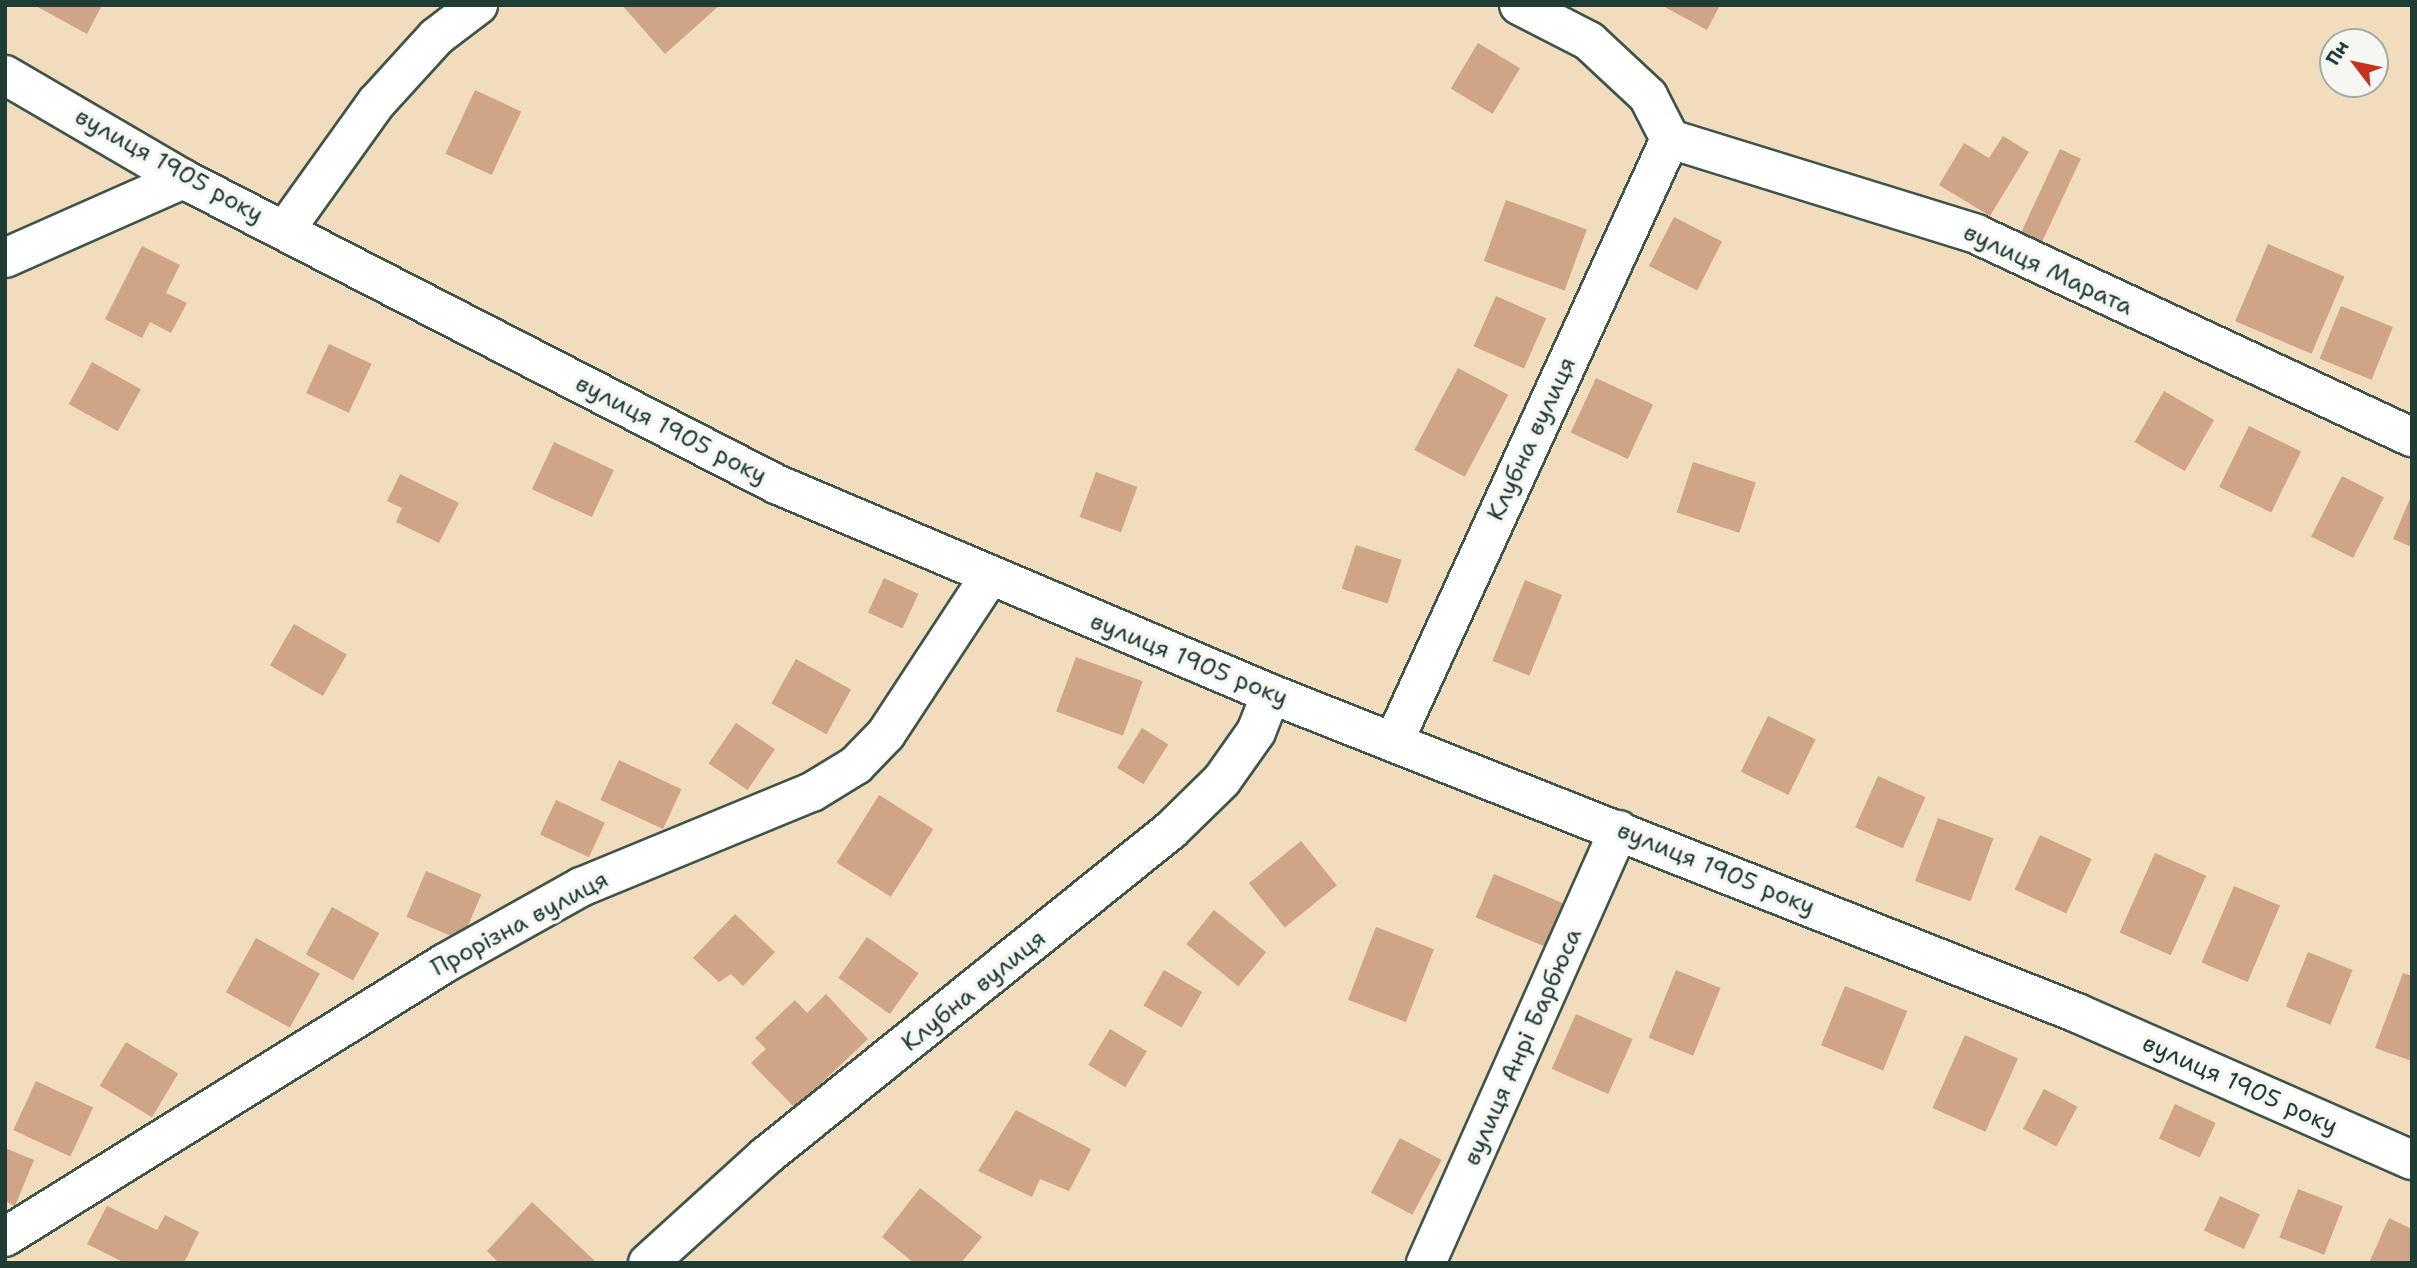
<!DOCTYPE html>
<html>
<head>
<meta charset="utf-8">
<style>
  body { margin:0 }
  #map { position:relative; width:2417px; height:1268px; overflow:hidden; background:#f2dcbe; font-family:"Shantell Sans",sans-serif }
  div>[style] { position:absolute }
  .building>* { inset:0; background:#d0a486; transform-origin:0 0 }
  .roads { filter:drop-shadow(2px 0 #3f5549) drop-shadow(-2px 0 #3f5549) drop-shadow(0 2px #3f5549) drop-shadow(0 -2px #3f5549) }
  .street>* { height:38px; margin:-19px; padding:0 19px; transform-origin:19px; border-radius:19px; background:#fff }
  span { translate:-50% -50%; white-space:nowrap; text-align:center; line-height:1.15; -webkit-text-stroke:7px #f6f6f2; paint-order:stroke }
  .street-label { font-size:24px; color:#1f3d34 }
  .frame { position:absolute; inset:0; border:7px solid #1f3d34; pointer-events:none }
  .north { position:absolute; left:2319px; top:28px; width:70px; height:70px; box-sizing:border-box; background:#f6f6f2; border:2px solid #a0aca6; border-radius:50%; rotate:302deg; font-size:19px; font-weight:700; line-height:28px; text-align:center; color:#1f3d34 }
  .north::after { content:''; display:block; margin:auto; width:24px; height:32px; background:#c8321e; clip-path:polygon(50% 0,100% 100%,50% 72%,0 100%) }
</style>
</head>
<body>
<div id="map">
  <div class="building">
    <i style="clip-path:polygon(34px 5px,102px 5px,87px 34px)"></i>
    <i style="clip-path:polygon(622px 5px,720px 5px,665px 54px)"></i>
    <i style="clip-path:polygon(1661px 5px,1720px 5px,1707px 30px)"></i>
    <i style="left:1478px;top:43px;width:49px;height:53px;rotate:31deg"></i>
    <i style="left:475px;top:90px;width:51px;height:70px;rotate:25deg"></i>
    <i style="clip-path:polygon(2003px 136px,2029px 152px,1990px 216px,1939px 185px,1964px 143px,1989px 158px)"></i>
    <i style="left:2060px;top:149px;width:23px;height:93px;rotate:25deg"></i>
    <i style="left:1506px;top:200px;width:86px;height:65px;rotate:20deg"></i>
    <i style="left:1674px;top:217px;width:54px;height:55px;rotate:27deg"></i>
    <i style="left:2268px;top:244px;width:83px;height:84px;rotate:23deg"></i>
    <i style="clip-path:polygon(142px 246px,180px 265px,166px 293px,187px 303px,171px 333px,150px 322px,142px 338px,105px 319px)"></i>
    <i style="left:1496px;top:296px;width:55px;height:55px;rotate:24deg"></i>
    <i style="left:2341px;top:306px;width:56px;height:57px;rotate:22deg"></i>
    <i style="left:329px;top:344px;width:47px;height:54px;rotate:25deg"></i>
    <i style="left:92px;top:362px;width:56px;height:48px;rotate:29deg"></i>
    <i style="left:1458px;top:368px;width:57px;height:93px;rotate:28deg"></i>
    <i style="left:1596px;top:378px;width:63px;height:60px;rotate:25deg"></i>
    <i style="left:2164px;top:391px;width:58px;height:59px;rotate:30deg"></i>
    <i style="left:2249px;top:426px;width:58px;height:68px;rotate:26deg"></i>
    <i style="left:554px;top:442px;width:66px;height:52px;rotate:25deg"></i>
    <i style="left:1693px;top:462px;width:66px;height:53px;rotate:18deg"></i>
    <i style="left:1096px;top:472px;width:44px;height:48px;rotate:20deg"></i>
    <i style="clip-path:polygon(400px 474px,459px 503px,439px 543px,396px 522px,402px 508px,387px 501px)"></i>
    <i style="left:2342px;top:476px;width:47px;height:68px;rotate:27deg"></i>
    <i style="clip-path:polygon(2412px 494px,2412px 547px,2393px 539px)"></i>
    <i style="left:1356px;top:545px;width:48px;height:46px;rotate:18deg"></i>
    <i style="left:884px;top:578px;width:38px;height:38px;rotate:25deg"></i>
    <i style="left:1525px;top:580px;width:40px;height:87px;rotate:22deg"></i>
    <i style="left:294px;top:624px;width:61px;height:48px;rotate:30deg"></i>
    <i style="left:1076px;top:657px;width:71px;height:58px;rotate:20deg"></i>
    <i style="left:796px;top:659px;width:63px;height:51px;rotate:29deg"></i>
    <i style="left:1768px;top:716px;width:53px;height:62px;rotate:26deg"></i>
    <i style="left:736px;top:723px;width:47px;height:49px;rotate:34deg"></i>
    <i style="left:1142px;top:728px;width:31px;height:47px;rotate:32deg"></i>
    <i style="left:619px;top:760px;width:69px;height:44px;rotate:25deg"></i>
    <i style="left:1878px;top:776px;width:52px;height:56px;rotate:24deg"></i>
    <i style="left:879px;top:795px;width:64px;height:80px;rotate:32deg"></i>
    <i style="left:556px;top:800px;width:54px;height:38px;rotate:25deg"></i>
    <i style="left:1938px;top:818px;width:59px;height:67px;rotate:20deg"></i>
    <i style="left:2040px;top:835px;width:57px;height:60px;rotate:25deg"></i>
    <i style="left:1301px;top:841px;width:57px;height:67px;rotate:51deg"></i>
    <i style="left:2155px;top:853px;width:56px;height:87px;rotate:24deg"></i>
    <i style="left:426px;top:871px;width:60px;height:50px;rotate:23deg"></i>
    <i style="left:1494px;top:874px;width:77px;height:47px;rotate:23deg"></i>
    <i style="left:2234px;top:886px;width:50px;height:83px;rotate:23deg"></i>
    <i style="left:332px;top:907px;width:54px;height:54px;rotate:29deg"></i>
    <i style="left:1214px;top:910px;width:67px;height:44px;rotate:39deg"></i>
    <i style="clip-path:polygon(735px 914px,775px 952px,743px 986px,731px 974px,719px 982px,693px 958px)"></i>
    <i style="left:1376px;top:927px;width:62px;height:78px;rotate:21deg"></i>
    <i style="left:867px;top:937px;width:63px;height:50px;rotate:35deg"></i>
    <i style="left:256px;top:938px;width:73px;height:62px;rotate:29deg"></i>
    <i style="left:2308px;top:952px;width:48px;height:59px;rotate:22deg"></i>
    <i style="left:1164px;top:970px;width:44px;height:41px;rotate:30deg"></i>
    <i style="left:1676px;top:970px;width:48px;height:73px;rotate:22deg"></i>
    <i style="clip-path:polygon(2403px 973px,2412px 976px,2412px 1061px,2375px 1048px)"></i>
    <i style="left:1845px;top:986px;width:67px;height:64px;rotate:22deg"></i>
    <i style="clip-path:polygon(826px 994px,868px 1039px,795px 1108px,751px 1063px,766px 1049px,755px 1038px,795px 1000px,807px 1013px)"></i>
    <i style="left:1576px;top:1014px;width:62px;height:60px;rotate:24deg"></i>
    <i style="left:1110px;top:1029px;width:43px;height:42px;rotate:31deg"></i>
    <i style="left:1965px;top:1035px;width:58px;height:80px;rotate:24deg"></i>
    <i style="left:126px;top:1042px;width:61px;height:51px;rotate:31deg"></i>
    <i style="left:36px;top:1081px;width:63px;height:54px;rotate:25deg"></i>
    <i style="left:2044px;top:1089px;width:38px;height:45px;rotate:28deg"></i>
    <i style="left:2175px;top:1104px;width:45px;height:38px;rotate:25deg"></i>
    <i style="clip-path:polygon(1016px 1110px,1091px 1149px,1069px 1191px,1040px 1179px,1032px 1197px,978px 1171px)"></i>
    <i style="left:1400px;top:1138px;width:47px;height:62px;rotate:28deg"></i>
    <i style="clip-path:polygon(5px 1148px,34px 1160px,15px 1206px,5px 1201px)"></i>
    <i style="clip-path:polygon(920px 1188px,982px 1237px,961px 1263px,914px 1263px,882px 1237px)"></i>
    <i style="left:2298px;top:1189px;width:48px;height:52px;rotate:21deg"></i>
    <i style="left:2220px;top:1196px;width:44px;height:38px;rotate:25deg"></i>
    <i style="clip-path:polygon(532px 1202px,597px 1263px,499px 1263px,487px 1251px)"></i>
    <i style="clip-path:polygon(107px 1206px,157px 1230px,165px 1215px,199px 1232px,184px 1263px,125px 1263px,87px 1244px)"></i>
    <i style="clip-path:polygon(2389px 1218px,2412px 1229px,2412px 1263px,2369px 1263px)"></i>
  </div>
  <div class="roads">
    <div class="street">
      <i style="left:1519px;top:5px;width:79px;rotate:27.2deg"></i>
      <i style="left:1589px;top:41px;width:81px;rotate:43deg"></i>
      <i style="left:1648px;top:96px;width:48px;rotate:62.9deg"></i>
      <i style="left:5px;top:75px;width:206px;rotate:30.3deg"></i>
      <i style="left:183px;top:179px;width:667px;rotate:27.22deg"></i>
      <i style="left:776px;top:484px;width:538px;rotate:22.99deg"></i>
      <i style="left:1271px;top:694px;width:867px;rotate:21.59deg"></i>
      <i style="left:2077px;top:1013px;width:366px;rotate:23.7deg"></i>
      <i style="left:1670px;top:139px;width:320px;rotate:17.2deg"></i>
      <i style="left:1976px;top:234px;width:481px;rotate:25deg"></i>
      <i style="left:285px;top:230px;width:156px;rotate:-54.4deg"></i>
      <i style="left:376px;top:103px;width:89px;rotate:-47.7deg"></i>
      <i style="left:436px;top:37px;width:53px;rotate:-37.3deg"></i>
      <i style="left:5px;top:258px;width:195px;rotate:-23.9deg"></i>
      <i style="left:1395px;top:739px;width:660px;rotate:-65.38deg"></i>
      <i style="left:5px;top:1237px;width:518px;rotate:-31.91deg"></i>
      <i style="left:445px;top:963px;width:156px;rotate:-29.2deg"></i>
      <i style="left:581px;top:887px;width:250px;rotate:-22.4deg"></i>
      <i style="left:812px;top:792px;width:52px;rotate:-31.5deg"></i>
      <i style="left:856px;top:765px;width:43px;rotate:-45.9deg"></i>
      <i style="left:886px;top:734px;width:186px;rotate:-56.7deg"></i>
      <i style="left:648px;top:1263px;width:159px;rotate:-42.2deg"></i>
      <i style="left:766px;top:1156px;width:520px;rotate:-38.83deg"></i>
      <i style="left:1171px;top:830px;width:71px;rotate:-44.4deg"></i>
      <i style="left:1222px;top:780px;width:59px;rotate:-54.7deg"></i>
      <i style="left:1256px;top:732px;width:41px;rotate:-68.5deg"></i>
      <i style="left:1426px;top:1263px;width:474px;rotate:-66deg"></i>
    </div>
  </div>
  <div class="street-label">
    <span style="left:169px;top:166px;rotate:29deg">вулиця 1905 року</span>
    <span style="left:2048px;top:270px;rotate:25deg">вулиця Марата</span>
    <span style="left:671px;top:430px;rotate:27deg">вулиця 1905 року</span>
    <span style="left:1532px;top:439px;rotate:-65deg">Клубна вулиця</span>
    <span style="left:1189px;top:660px;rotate:22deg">вулиця 1905 року</span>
    <span style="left:1716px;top:869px;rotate:22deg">вулиця 1905 року</span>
    <span style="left:520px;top:924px;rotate:-28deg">Прорізна вулиця</span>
    <span style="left:974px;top:991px;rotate:-39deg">Клубна вулиця</span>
    <span style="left:1523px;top:1047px;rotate:-66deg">вулиця Анрі Барбюса</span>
    <span style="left:2240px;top:1085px;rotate:24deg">вулиця 1905 року</span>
  </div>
  <div class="frame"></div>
  <div class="north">Пн</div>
</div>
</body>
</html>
